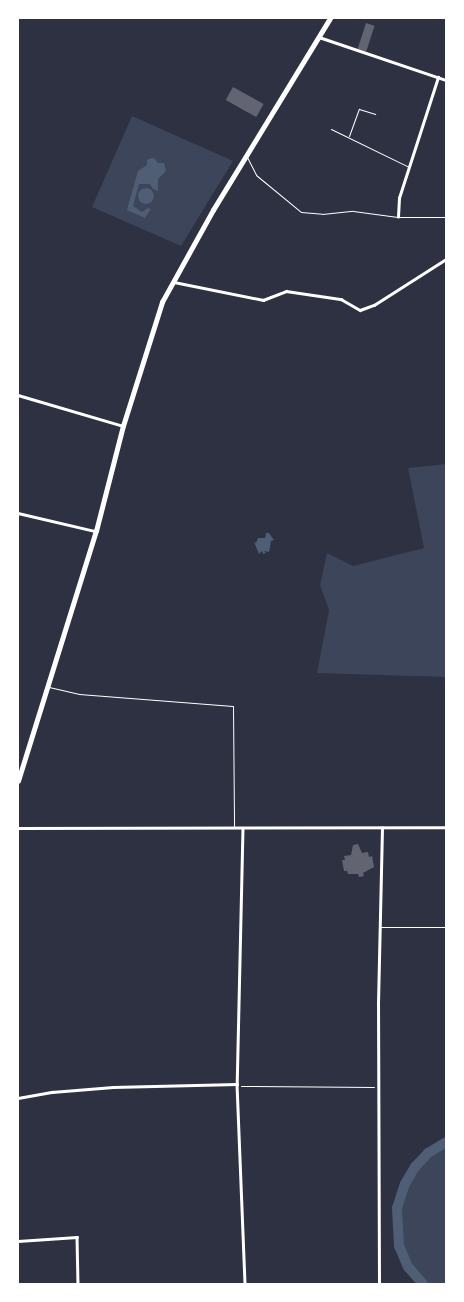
<!DOCTYPE html>
<html>
<head>
<meta charset="utf-8">
<style>
  body { margin:0 }
  #map { position:relative; width:464px; height:1302px; overflow:hidden; background:#2d3142; font-family:Arial,sans-serif }
  div>[style] { position:absolute }
  .green>* { inset:0; background:#3c4559 }
  .water>* { inset:0; background:#4f5d75 }
  .round { border-radius:50% }
  .river>* { height:10px; margin:-5px; padding:0 5px; transform-origin:5px; border-radius:5px; background:#4f5d75 }
  .building>* { inset:0; background:#626471; transform-origin:0 0 }
  .path>* { height:1px; margin:-0.5px; padding:0 0.5px; transform-origin:0.5px; border-radius:0.5px; background:#fff }
  .service>* { height:1px; margin:-0.5px; padding:0 0.5px; transform-origin:0.5px; border-radius:0.5px; background:#fff }
  .minor>* { height:2.5px; margin:-1.25px; padding:0 1.25px; transform-origin:1.25px; border-radius:1.25px; background:#fff }
  .primary>* { height:4.5px; margin:-2.25px; padding:0 2.25px; transform-origin:2.25px; border-radius:2.25px; background:#fff }
  span { translate:-50% -50%; white-space:nowrap; text-align:center; line-height:1.15; -webkit-text-stroke:5px #fff; paint-order:stroke }
  .frame { position:absolute; inset:0; border:19px solid #fff; pointer-events:none }
</style>
</head>
<body>
<div id="map">
  <div class="green">
    <i style="clip-path:polygon(evenodd,132px 116px,233px 161px,181px 246px,92px 207px,132px 116px,146px 188px,153px 191px,154px 195px,154px 199px,148px 204px,143px 204px,139px 198px,141px 190px,146px 188px)"></i>
    <i style="clip-path:polygon(446px 464px,446px 677px,317px 673px,329px 610px,320px 585px,327px 553px,353px 566px,424px 548px,408px 468px)"></i>
    <i style="clip-path:polygon(446px 1148px,446px 1284px,425px 1284px,409px 1266px,400px 1246px,398px 1223px,400px 1209px,407px 1185px,417px 1169px,429px 1155px)"></i>
  </div>
  <div class="water">
    <i style="clip-path:polygon(152px 158px,155px 159px,158px 163px,164px 163px,166px 171px,158px 179px,158px 191px,153px 189px,150px 184px,139px 184px,133px 206px,142px 212px,148px 208px,151px 209px,145px 218px,127px 210px,138px 171px,147px 165px,147px 160px)"></i>
    <i class="round" style="left:138px;top:188px;width:16px;height:16px"></i>
    <i style="clip-path:polygon(266px 533px,269px 533px,274px 540px,271px 541px,269px 552px,264px 551px,266px 553px,263px 554px,262px 551px,259px 554px,254px 542px,256px 543px,258px 538px,265px 538px)"></i>
  </div>
  <div class="river">
    <i style="left:423px;top:1284px;width:23px;rotate:-131deg"></i>
    <i style="left:408px;top:1267px;width:23px;rotate:-113deg"></i>
    <i style="left:399px;top:1246px;width:38px;rotate:-93deg"></i>
    <i style="left:397px;top:1208px;width:25px;rotate:-72deg"></i>
    <i style="left:405px;top:1184px;width:20px;rotate:-60deg"></i>
    <i style="left:415px;top:1167px;width:19px;rotate:-47deg"></i>
    <i style="left:428px;top:1153px;width:21px;rotate:-31deg"></i>
  </div>
  <div class="building">
    <i style="left:366px;top:23px;width:9px;height:27px;rotate:18deg"></i>
    <i style="left:233px;top:87px;width:35px;height:15px;rotate:29deg"></i>
    <i style="clip-path:polygon(358px 844px,362px 853px,368px 852px,369px 857px,372px 856px,374px 867px,363px 873px,364px 876px,359px 877px,358px 874px,348px 874px,347px 871px,344px 871px,342px 860px,345px 860px,344px 856px,351px 855px,353px 845px)"></i>
  </div>
  <div class="path">
    <i style="left:241px;top:1086px;width:133px;rotate:0.4deg"></i>
  </div>
  <div class="service">
    <i style="left:331px;top:129px;width:87px;rotate:26deg"></i>
    <i style="left:349px;top:136px;width:29px;rotate:-70deg"></i>
    <i style="left:359px;top:109px;width:17px;rotate:17deg"></i>
    <i style="left:247px;top:157px;width:20px;rotate:63deg"></i>
    <i style="left:256px;top:175px;width:58px;rotate:39.4deg"></i>
    <i style="left:301px;top:212px;width:21px;rotate:5deg"></i>
    <i style="left:322px;top:214px;width:31px;rotate:-6deg"></i>
    <i style="left:353px;top:211px;width:45px;rotate:7.6deg"></i>
    <i style="left:398px;top:217px;width:48px"></i>
    <i style="left:49px;top:687px;width:31px;rotate:13deg"></i>
    <i style="left:79px;top:694px;width:154px;rotate:4.5deg"></i>
    <i style="left:233px;top:706px;width:120px;rotate:89.5deg"></i>
    <i style="left:380px;top:927px;width:66px"></i>
  </div>
  <div class="minor">
    <i style="left:319px;top:37px;width:134px;rotate:18.7deg"></i>
    <i style="left:398px;top:217px;width:19px;rotate:-87deg"></i>
    <i style="left:399px;top:198px;width:127px;rotate:-72.1deg"></i>
    <i style="left:174px;top:282px;width:91px;rotate:11.4deg"></i>
    <i style="left:263px;top:300px;width:25px;rotate:-21deg"></i>
    <i style="left:286px;top:291px;width:56px;rotate:8.3deg"></i>
    <i style="left:341px;top:299px;width:22px;rotate:30deg"></i>
    <i style="left:360px;top:310px;width:15px;rotate:-20deg"></i>
    <i style="left:374px;top:305px;width:85px;rotate:-32.6deg"></i>
    <i style="left:18px;top:395px;width:109px;rotate:16.4deg"></i>
    <i style="left:18px;top:513px;width:79px;rotate:13.2deg"></i>
    <i style="left:18px;top:828px;width:428px;rotate:-0.1deg"></i>
    <i style="left:243px;top:828px;width:256px;rotate:91.3deg"></i>
    <i style="left:237px;top:1084px;width:200px;rotate:87.7deg"></i>
    <i style="left:18px;top:1098px;width:35px;rotate:-10deg"></i>
    <i style="left:52px;top:1092px;width:61px;rotate:-4.7deg"></i>
    <i style="left:113px;top:1087px;width:124px;rotate:-1.4deg"></i>
    <i style="left:18px;top:1241px;width:59px;rotate:-3.9deg"></i>
    <i style="left:77px;top:1237px;width:47px;rotate:88.8deg"></i>
    <i style="left:379px;top:1284px;width:280px;rotate:-90.2deg"></i>
    <i style="left:378px;top:1004px;width:176px;rotate:-88.7deg"></i>
  </div>
  <div class="primary">
    <i style="left:18px;top:781px;width:262px;rotate:-72.7deg"></i>
    <i style="left:96px;top:531px;width:108px;rotate:-75.6deg"></i>
    <i style="left:123px;top:426px;width:130px;rotate:-72.5deg"></i>
    <i style="left:162px;top:302px;width:105px;rotate:-61deg"></i>
    <i style="left:213px;top:210px;width:225px;rotate:-58.6deg"></i>
  </div>
  <div class="frame"></div>
</div>
</body>
</html>
